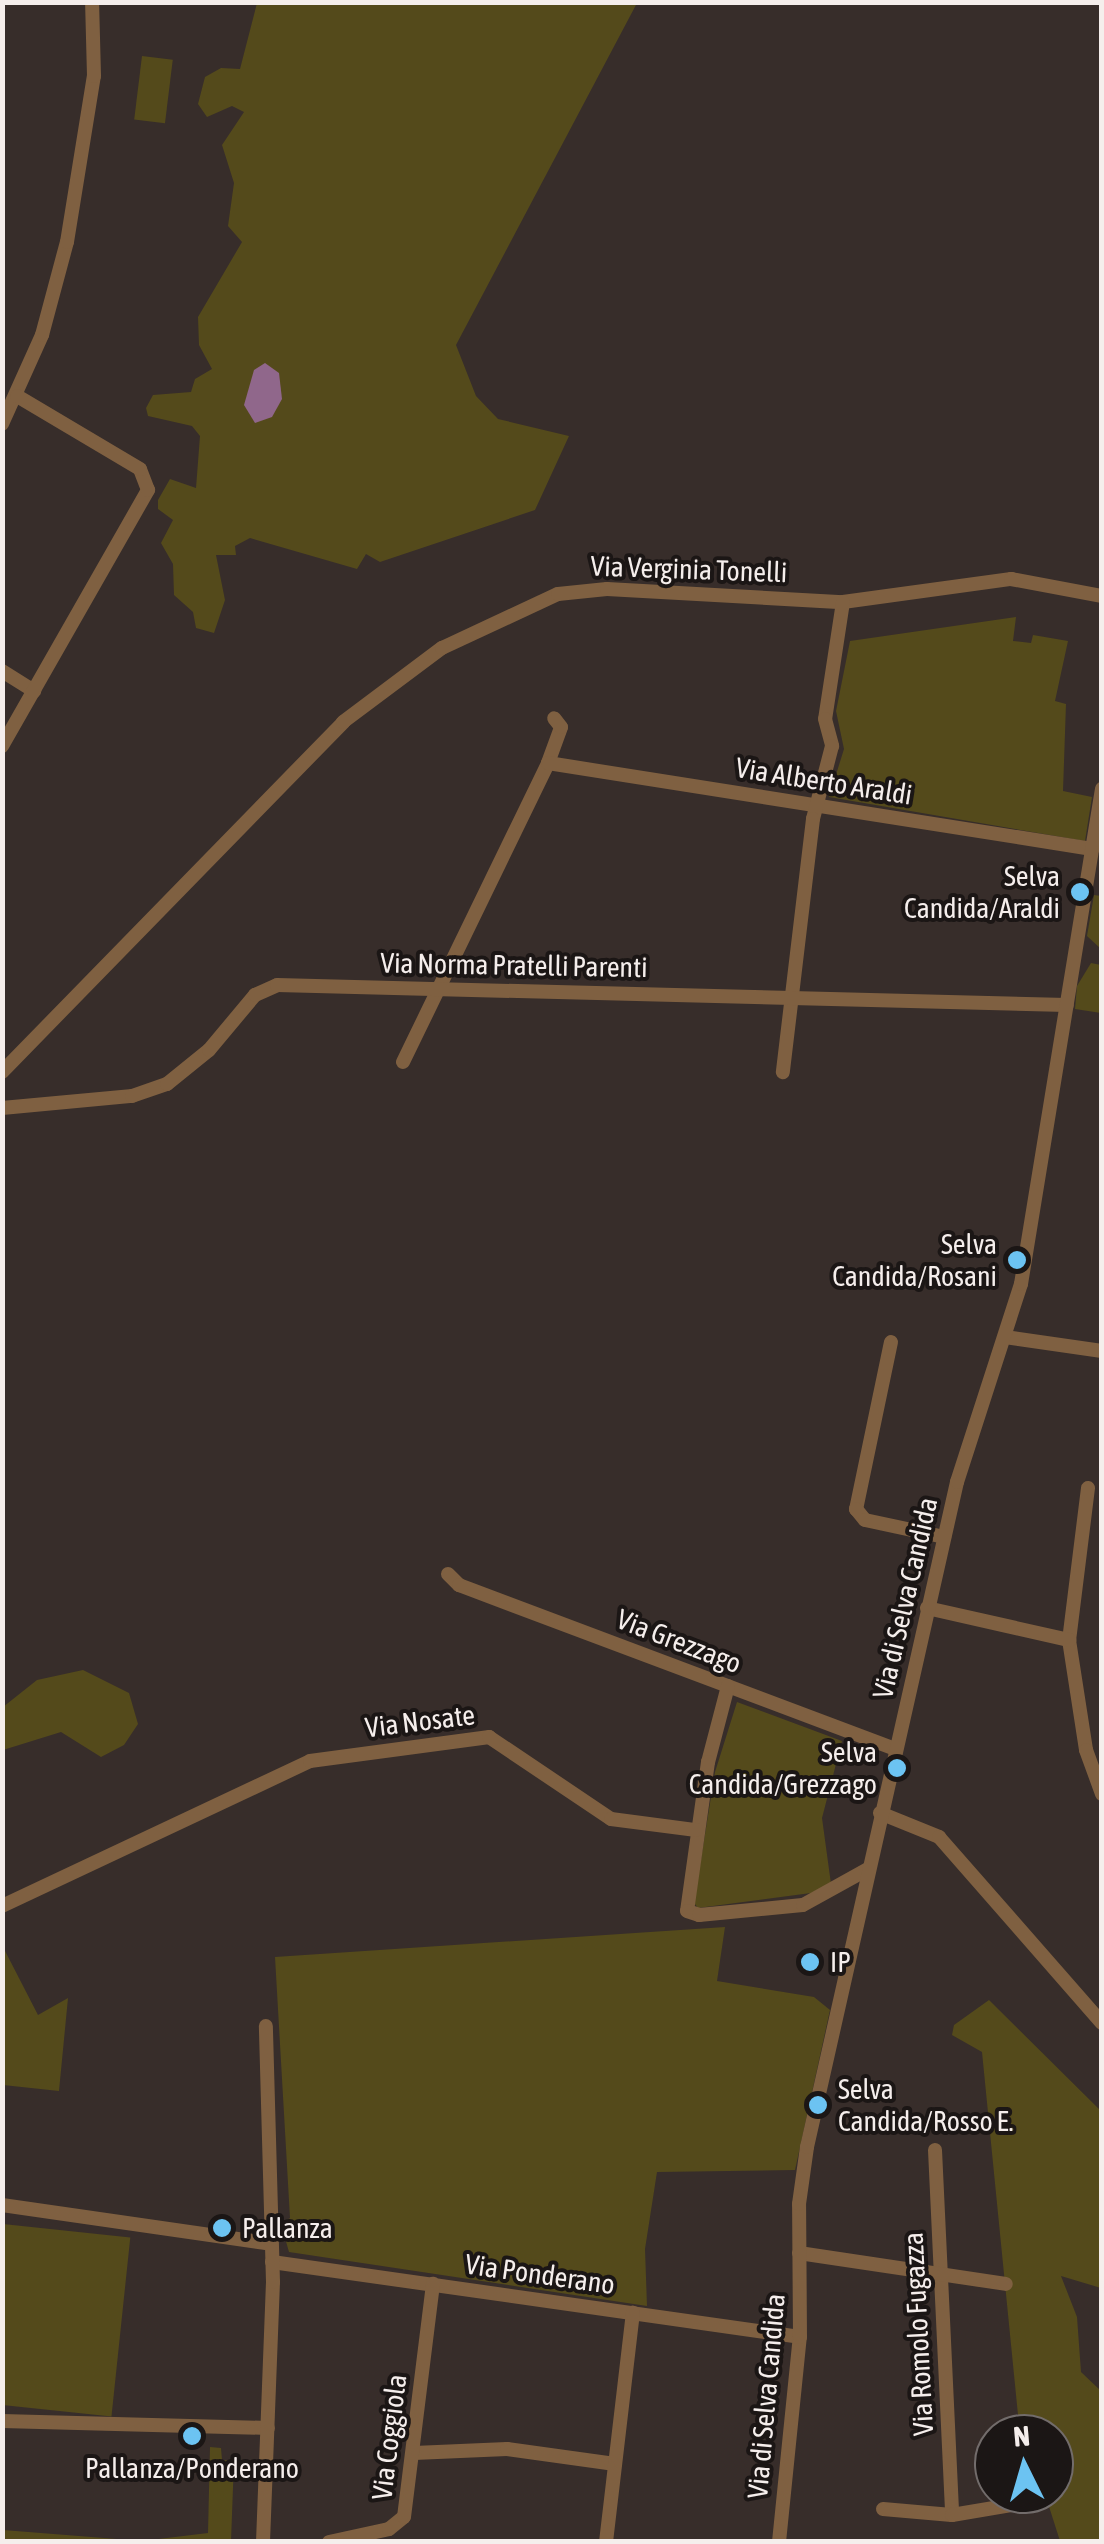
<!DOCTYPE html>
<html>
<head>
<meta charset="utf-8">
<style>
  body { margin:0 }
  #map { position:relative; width:1104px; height:2544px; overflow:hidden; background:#372d2a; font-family:"Asap Condensed",sans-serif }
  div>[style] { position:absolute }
  .green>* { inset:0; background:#544a1b; transform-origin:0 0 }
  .water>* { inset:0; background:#90678b }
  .minor>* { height:14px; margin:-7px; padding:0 7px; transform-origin:7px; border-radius:7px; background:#7f6041 }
  .dots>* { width:28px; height:28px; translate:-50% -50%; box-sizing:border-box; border:5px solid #1b1615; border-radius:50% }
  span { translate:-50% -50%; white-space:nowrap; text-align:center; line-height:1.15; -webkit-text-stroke:8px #1b1615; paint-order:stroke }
  .street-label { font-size:28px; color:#f5eeec }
  .poi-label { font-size:28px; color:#f5eeec }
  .right { translate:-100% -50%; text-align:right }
  .left { translate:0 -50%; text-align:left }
  .frame { position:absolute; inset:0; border:5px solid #f5eeec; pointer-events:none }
  .north { position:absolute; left:974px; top:2414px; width:100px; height:100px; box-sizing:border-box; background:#1b1615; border:2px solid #726c6b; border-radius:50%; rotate:355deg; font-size:28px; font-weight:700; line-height:40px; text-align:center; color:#f5eeec }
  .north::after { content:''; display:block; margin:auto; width:35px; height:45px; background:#6cc3f2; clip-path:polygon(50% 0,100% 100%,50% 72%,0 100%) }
</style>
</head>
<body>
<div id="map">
  <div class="green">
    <i style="clip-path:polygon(257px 3px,637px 3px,456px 345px,476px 396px,498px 419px,569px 436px,535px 510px,380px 562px,366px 554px,357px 569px,250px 538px,235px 546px,236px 555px,216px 555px,225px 600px,214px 633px,196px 628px,193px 612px,174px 595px,173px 564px,161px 543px,173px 520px,158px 509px,158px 500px,170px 479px,196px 488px,200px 436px,192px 426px,148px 416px,146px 408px,153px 395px,191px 392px,195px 379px,212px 369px,199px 345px,198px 317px,242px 242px,228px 226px,234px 183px,222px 145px,244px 112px,232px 106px,207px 117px,198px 104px,205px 77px,221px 68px,240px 69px)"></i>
    <i style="left:142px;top:56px;width:31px;height:64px;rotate:7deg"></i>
    <i style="clip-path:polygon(1016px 617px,1013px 641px,1031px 643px,1033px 635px,1068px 641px,1055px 701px,1066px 704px,1063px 791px,1092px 797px,1085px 841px,829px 797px,844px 749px,836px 711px,850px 641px)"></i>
    <i style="clip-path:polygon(1094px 895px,1101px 896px,1101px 949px,1087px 936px)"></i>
    <i style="clip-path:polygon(1091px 963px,1101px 965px,1101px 1013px,1075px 1009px,1077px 986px)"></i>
    <i style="clip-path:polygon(83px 1670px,129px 1693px,138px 1724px,124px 1745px,101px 1757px,61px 1732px,3px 1750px,3px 1707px,37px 1680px)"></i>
    <i style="clip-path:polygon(737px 1702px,842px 1741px,822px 1818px,831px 1884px,811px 1893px,698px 1908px,694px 1903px,715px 1772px)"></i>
    <i style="clip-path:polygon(725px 1927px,717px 1981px,814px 1997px,830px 2010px,795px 2170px,657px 2172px,645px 2249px,647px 2306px,289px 2252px,281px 2224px,290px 2218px,275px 1957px)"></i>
    <i style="clip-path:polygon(3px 1947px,38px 2015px,68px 1998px,59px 2091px,3px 2085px)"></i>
    <i style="clip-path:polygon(989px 2000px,1101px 2111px,1101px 2288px,1061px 2276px,1077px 2317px,1081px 2372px,1101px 2391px,1101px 2541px,1060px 2541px,1045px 2494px,1054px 2494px,1054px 2434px,1025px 2434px,1018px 2415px,982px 2052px,952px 2035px,954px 2025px)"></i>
    <i style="left:3px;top:2224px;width:128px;height:180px;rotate:6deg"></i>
    <i style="clip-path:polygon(210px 2447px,221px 2448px,222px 2460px,234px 2461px,231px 2541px,3px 2541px,3px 2530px,142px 2541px,208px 2533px)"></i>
  </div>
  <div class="water">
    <i style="clip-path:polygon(265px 363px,279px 373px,282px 399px,272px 417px,255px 423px,244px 405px,254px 370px)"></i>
  </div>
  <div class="minor">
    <i style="left:2px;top:424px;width:98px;rotate:-65.8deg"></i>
    <i style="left:42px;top:335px;width:96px;rotate:-75deg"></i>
    <i style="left:67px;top:242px;width:168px;rotate:-80.8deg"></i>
    <i style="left:94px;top:76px;width:74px;rotate:-91.5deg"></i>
    <i style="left:843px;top:602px;width:170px;rotate:-7.8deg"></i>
    <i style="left:1011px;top:579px;width:93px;rotate:10.6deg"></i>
    <i style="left:2px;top:671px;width:38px;rotate:32deg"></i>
    <i style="left:2px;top:746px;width:295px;rotate:-60.3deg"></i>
    <i style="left:148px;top:490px;width:22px;rotate:-111deg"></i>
    <i style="left:140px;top:469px;width:143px;rotate:-149.3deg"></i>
    <i style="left:548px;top:763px;width:38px;rotate:-70deg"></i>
    <i style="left:561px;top:727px;width:11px;rotate:-128deg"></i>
    <i style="left:403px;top:1062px;width:332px;rotate:-64.1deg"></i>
    <i style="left:548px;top:763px;width:551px;rotate:8.98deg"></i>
    <i style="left:2px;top:1072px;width:489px;rotate:-45.7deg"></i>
    <i style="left:343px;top:722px;width:124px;rotate:-36.8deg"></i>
    <i style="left:442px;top:648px;width:128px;rotate:-25deg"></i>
    <i style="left:558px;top:594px;width:49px;rotate:-5.8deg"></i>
    <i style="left:607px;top:589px;width:236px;rotate:3.2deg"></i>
    <i style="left:843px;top:602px;width:118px;rotate:98.7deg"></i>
    <i style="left:825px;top:719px;width:28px;rotate:75deg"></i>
    <i style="left:832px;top:746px;width:75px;rotate:104.6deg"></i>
    <i style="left:813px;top:819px;width:255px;rotate:96.8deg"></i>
    <i style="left:2px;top:1108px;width:131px;rotate:-5.3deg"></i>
    <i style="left:132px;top:1096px;width:37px;rotate:-19deg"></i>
    <i style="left:167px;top:1084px;width:54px;rotate:-39deg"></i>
    <i style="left:209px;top:1050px;width:72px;rotate:-50.1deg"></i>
    <i style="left:255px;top:995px;width:24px;rotate:-24deg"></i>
    <i style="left:277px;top:985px;width:790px;rotate:1.45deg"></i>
    <i style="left:1005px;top:1337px;width:98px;rotate:8.2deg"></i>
    <i style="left:891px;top:1342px;width:171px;rotate:101.8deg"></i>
    <i style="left:856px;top:1509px;width:14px;rotate:51deg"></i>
    <i style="left:865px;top:1520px;width:81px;rotate:12.1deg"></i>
    <i style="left:1088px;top:1488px;width:153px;rotate:97.1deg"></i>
    <i style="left:1069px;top:1640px;width:111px;rotate:81.2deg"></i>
    <i style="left:1086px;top:1750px;width:47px;rotate:70deg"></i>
    <i style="left:448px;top:1574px;width:16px;rotate:45deg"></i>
    <i style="left:459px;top:1585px;width:466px;rotate:20.6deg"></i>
    <i style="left:927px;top:1608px;width:146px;rotate:12.7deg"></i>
    <i style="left:728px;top:1686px;width:79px;rotate:104.7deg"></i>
    <i style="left:708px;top:1762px;width:150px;rotate:98deg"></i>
    <i style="left:687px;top:1911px;width:13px;rotate:18deg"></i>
    <i style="left:699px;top:1915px;width:104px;rotate:-5.5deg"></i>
    <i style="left:803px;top:1905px;width:74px;rotate:-29deg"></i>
    <i style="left:880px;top:1813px;width:64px;rotate:22.1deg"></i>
    <i style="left:939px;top:1837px;width:247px;rotate:48.8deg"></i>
    <i style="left:2px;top:1906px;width:340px;rotate:-25.2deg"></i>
    <i style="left:310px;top:1761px;width:181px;rotate:-7.6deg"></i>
    <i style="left:489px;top:1737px;width:147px;rotate:33.9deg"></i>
    <i style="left:611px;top:1819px;width:86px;rotate:7.4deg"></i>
    <i style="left:935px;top:2150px;width:365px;rotate:87.3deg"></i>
    <i style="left:2px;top:2205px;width:272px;rotate:8.2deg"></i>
    <i style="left:799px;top:2253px;width:209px;rotate:8.5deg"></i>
    <i style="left:272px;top:2262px;width:533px;rotate:8.08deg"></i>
    <i style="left:2px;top:2421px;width:266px;rotate:1.5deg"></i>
    <i style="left:414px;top:2453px;width:93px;rotate:-2.5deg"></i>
    <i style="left:507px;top:2449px;width:109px;rotate:7.9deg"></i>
    <i style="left:883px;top:2509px;width:69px;rotate:5deg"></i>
    <i style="left:952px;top:2515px;width:90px;rotate:-9.6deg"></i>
    <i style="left:263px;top:2542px;width:260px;rotate:-87.8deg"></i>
    <i style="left:273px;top:2282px;width:256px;rotate:-91.6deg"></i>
    <i style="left:329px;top:2542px;width:61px;rotate:-12.2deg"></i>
    <i style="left:389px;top:2529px;width:19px;rotate:-39deg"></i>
    <i style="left:404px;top:2517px;width:235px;rotate:-82.9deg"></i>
    <i style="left:606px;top:2542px;width:231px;rotate:-83.3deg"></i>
    <i style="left:779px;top:2542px;width:206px;rotate:-84.2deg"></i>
    <i style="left:800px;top:2337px;width:133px;rotate:-90.4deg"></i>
    <i style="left:799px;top:2204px;width:58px;rotate:-82deg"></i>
    <i style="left:807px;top:2147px;width:682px;rotate:-77.29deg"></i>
    <i style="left:957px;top:1482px;width:208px;rotate:-72.1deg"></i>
    <i style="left:1021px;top:1284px;width:502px;rotate:-80.71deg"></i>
  </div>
  <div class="dots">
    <i style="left:1080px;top:892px;background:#6cc3f2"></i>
    <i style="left:1017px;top:1260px;background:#6cc3f2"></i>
    <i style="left:897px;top:1768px;background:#6cc3f2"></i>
    <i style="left:810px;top:1962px;background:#6cc3f2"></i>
    <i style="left:818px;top:2105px;background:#6cc3f2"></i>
    <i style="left:222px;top:2228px;background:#6cc3f2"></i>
    <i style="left:192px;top:2436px;background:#6cc3f2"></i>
  </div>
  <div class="street-label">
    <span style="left:689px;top:569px;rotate:2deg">Via Verginia Tonelli</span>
    <span style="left:824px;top:781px;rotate:9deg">Via Alberto Araldi</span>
    <span style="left:514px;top:965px;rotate:1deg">Via Norma Pratelli Parenti</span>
    <span style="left:905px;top:1598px;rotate:-77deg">Via di Selva Candida</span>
    <span style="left:679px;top:1641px;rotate:21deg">Via Grezzago</span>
    <span style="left:420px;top:1721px;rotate:-7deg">Via Nosate</span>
    <span style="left:540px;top:2274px;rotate:8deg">Via Ponderano</span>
    <span style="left:918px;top:2334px;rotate:-93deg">Via Romolo Fugazza</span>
    <span style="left:766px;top:2396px;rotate:-85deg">Via di Selva Candida</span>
    <span style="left:389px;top:2437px;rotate:-83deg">Via Coggiola</span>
  </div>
  <div class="poi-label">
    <span class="right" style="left:1060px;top:892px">Selva<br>Candida/Araldi</span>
    <span class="right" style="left:997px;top:1260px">Selva<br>Candida/Rosani</span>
    <span class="right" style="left:877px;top:1768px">Selva<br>Candida/Grezzago</span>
    <span class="left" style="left:830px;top:1962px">IP</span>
    <span class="left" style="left:838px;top:2105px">Selva<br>Candida/Rosso E.</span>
    <span class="left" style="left:242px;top:2228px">Pallanza</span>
    <span style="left:192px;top:2468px">Pallanza/Ponderano</span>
  </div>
  <div class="frame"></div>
  <div class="north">N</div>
</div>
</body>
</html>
